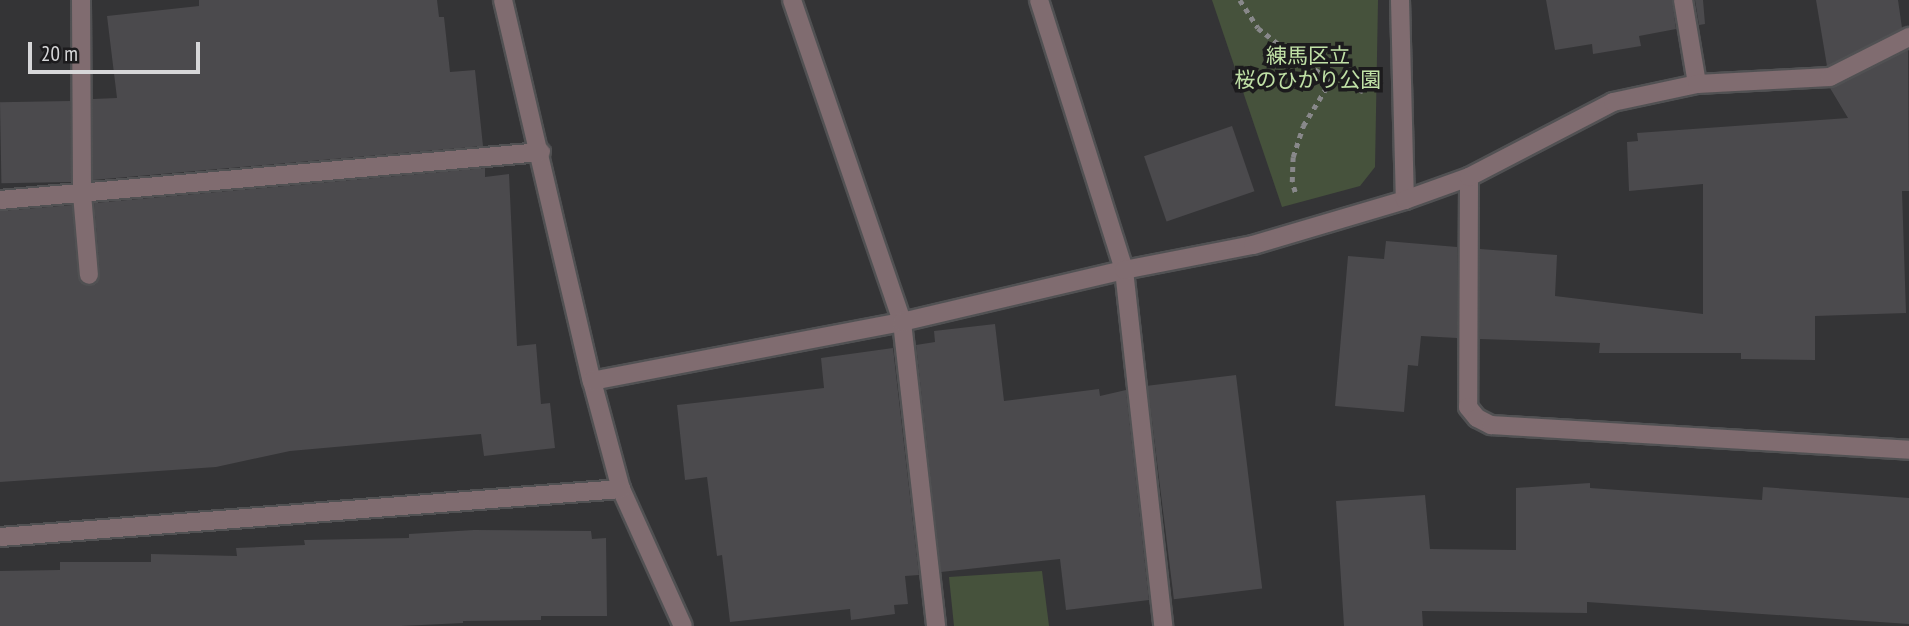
<!DOCTYPE html>
<html>
<head>
<meta charset="utf-8">
<style>
  body { margin:0 }
  #map { position:relative; width:1909px; height:626px; overflow:hidden; background:#343436; font-family:"PT Sans Narrow","Noto Sans JP",sans-serif }
  div>[style] { position:absolute }
  .green>* { inset:0; background:#46523c }
  .building>* { inset:0; background:#4b4a4d; transform-origin:0 0 }
  .path>* { height:4.5px; margin-top:-2.25px; transform-origin:0; background:repeating-linear-gradient(90deg,#88888a 0 5px,transparent 0 10px) }
  .roads { filter:drop-shadow(2px 0 #515153) drop-shadow(-2px 0 #515153) drop-shadow(0 2px #515153) drop-shadow(0 -2px #515153) }
  .minor>* { height:18px; margin:-9px; padding:0 9px; transform-origin:9px; border-radius:9px; background:#806c70 }
  span { translate:-50% -50%; white-space:nowrap; text-align:center; line-height:1.15; -webkit-text-stroke:7px #1c1b1d; paint-order:stroke }
  .park-label { font-size:21px; color:#c0e1a6 }
  .scale { position:absolute; left:28px; top:42px; width:172px; height:32px; box-sizing:border-box; border:4px solid #d7d7d9; border-top:0; padding-left:9px; font-size:21px; line-height:24px; white-space:nowrap; color:#d7d7d9; -webkit-text-stroke:5px #1c1b1d; paint-order:stroke }
</style>
</head>
<body>
<div id="map">
  <div class="green">
    <i style="clip-path:polygon(1212px 0,1378px 0,1375px 167px,1360px 186px,1282px 207px)"></i>
    <i style="clip-path:polygon(1042px 571px,1049px 626px,954px 626px,949px 577px)"></i>
  </div>
  <div class="building">
    <i style="clip-path:polygon(199px 0,437px 0,439px 17px,444px 17px,450px 72px,475px 70px,483px 146px,93px 180px,93px 99px,117px 98px,107px 16px,199px 6px)"></i>
    <i style="clip-path:polygon(1546px 0,1672px 0,1676px 29px,1639px 36px,1641px 46px,1593px 54px,1592px 44px,1555px 50px)"></i>
    <i style="clip-path:polygon(1695px 0,1703px 0,1705px 24px,1699px 25px)"></i>
    <i style="clip-path:polygon(1816px 0,1898px 0,1902px 28px,1827px 66px)"></i>
    <i style="clip-path:polygon(1908px 50px,1909px 191px,1902px 191px,1906px 313px,1815px 316px,1815px 360px,1741px 359px,1741px 353px,1599px 353px,1600px 343px,1480px 339px,1480px 249px,1557px 255px,1555px 296px,1703px 314px,1703px 184px,1629px 191px,1627px 142px,1638px 141px,1637px 133px,1848px 118px,1830px 88px)"></i>
    <i style="left:70px;top:101px;width:81px;height:70px;rotate:89deg"></i>
    <i style="left:1232px;top:126px;width:69px;height:93px;rotate:71deg"></i>
    <i style="clip-path:polygon(485px 168px,485px 177px,509px 174px,517px 346px,536px 344px,541px 404px,550px 403px,555px 448px,484px 456px,481px 434px,290px 451px,216px 467px,0 482px,0 211px,72px 205px,78px 276px,80px 282px,89px 286px,96px 284px,100px 275px,94px 203px)"></i>
    <i style="clip-path:polygon(1386px 241px,1457px 247px,1457px 338px,1421px 336px,1418px 366px,1408px 365px,1404px 412px,1335px 406px,1348px 256px,1384px 259px)"></i>
    <i style="clip-path:polygon(995px 324px,1004px 401px,1099px 389px,1100px 396px,1126px 390px,1149px 600px,1066px 610px,1060px 559px,941px 572px,916px 345px,935px 342px,934px 331px)"></i>
    <i style="clip-path:polygon(893px 348px,919px 575px,905px 576px,908px 604px,894px 605px,895px 614px,851px 620px,850px 609px,730px 622px,722px 555px,717px 556px,707px 477px,685px 480px,677px 405px,824px 388px,821px 358px)"></i>
    <i style="left:1236px;top:375px;width:215px;height:89px;rotate:83deg"></i>
    <i style="clip-path:polygon(1590px 483px,1590px 488px,1762px 500px,1763px 487px,1909px 498px,1909px 624px,1587px 602px,1587px 613px,1422px 611px,1423px 626px,1344px 626px,1336px 501px,1425px 495px,1430px 549px,1516px 550px,1516px 488px)"></i>
    <i style="clip-path:polygon(474px 530px,591px 531px,592px 539px,606px 538px,607px 616px,541px 616px,541px 620px,463px 621px,463px 623px,401px 626px,0 626px,0 571px,60px 570px,60px 562px,151px 562px,151px 554px,237px 556px,236px 548px,305px 545px,304px 540px,409px 538px,409px 534px)"></i>
  </div>
  <div class="path">
    <i style="left:1240px;top:0;width:33px;rotate:57deg"></i>
    <i style="left:1258px;top:28px;width:31px;rotate:38deg"></i>
    <i style="left:1282px;top:47px;width:59px;rotate:34deg"></i>
    <i style="left:1331px;top:80px;width:34px;rotate:19deg"></i>
    <i style="left:1295px;top:192px;width:10px;rotate:-107deg"></i>
    <i style="left:1292px;top:182px;width:25px;rotate:-88deg"></i>
    <i style="left:1293px;top:157px;width:33px;rotate:-72deg"></i>
    <i style="left:1303px;top:126px;width:54px;rotate:-58.7deg"></i>
  </div>
  <div class="roads">
    <div class="minor">
      <i style="left:81px;top:0;width:194px;rotate:89.7deg"></i>
      <i style="left:82px;top:194px;width:81px;rotate:85.1deg"></i>
      <i style="left:503px;top:0;width:391px;rotate:76.9deg"></i>
      <i style="left:592px;top:381px;width:112px;rotate:75deg"></i>
      <i style="left:621px;top:489px;width:150px;rotate:65.7deg"></i>
      <i style="left:792px;top:0;width:340px;rotate:71.1deg"></i>
      <i style="left:902px;top:322px;width:306px;rotate:83.6deg"></i>
      <i style="left:1039px;top:0;width:283px;rotate:72.5deg"></i>
      <i style="left:1124px;top:270px;width:358px;rotate:83.7deg"></i>
      <i style="left:1400px;top:0;width:200px;rotate:88.6deg"></i>
      <i style="left:1683px;top:0;width:85px;rotate:80.5deg"></i>
      <i style="left:1469px;top:177px;width:230px;rotate:90.2deg"></i>
      <i style="left:1468px;top:407px;width:14px;rotate:51deg"></i>
      <i style="left:1477px;top:418px;width:16px;rotate:27deg"></i>
      <i style="left:1491px;top:425px;width:419px;rotate:3.4deg"></i>
      <i style="left:0;top:200px;width:543px;rotate:-5.07deg"></i>
      <i style="left:592px;top:381px;width:316px;rotate:-10.8deg"></i>
      <i style="left:902px;top:322px;width:228px;rotate:-13.2deg"></i>
      <i style="left:1124px;top:270px;width:131px;rotate:-11deg"></i>
      <i style="left:1253px;top:245px;width:159px;rotate:-16.5deg"></i>
      <i style="left:1405px;top:200px;width:68px;rotate:-19.8deg"></i>
      <i style="left:1469px;top:177px;width:162px;rotate:-27.5deg"></i>
      <i style="left:1613px;top:102px;width:86px;rotate:-12.1deg"></i>
      <i style="left:1697px;top:84px;width:133px;rotate:-3deg"></i>
      <i style="left:1830px;top:77px;width:89px;rotate:-26.9deg"></i>
      <i style="left:0;top:537px;width:623px;rotate:-4.42deg"></i>
    </div>
  </div>
  <div class="park-label">
    <span style="left:1308px;top:68px">練馬区立<br>桜のひかり公園</span>
  </div>
  <div class="scale">20 m</div>
</div>
</body>
</html>
